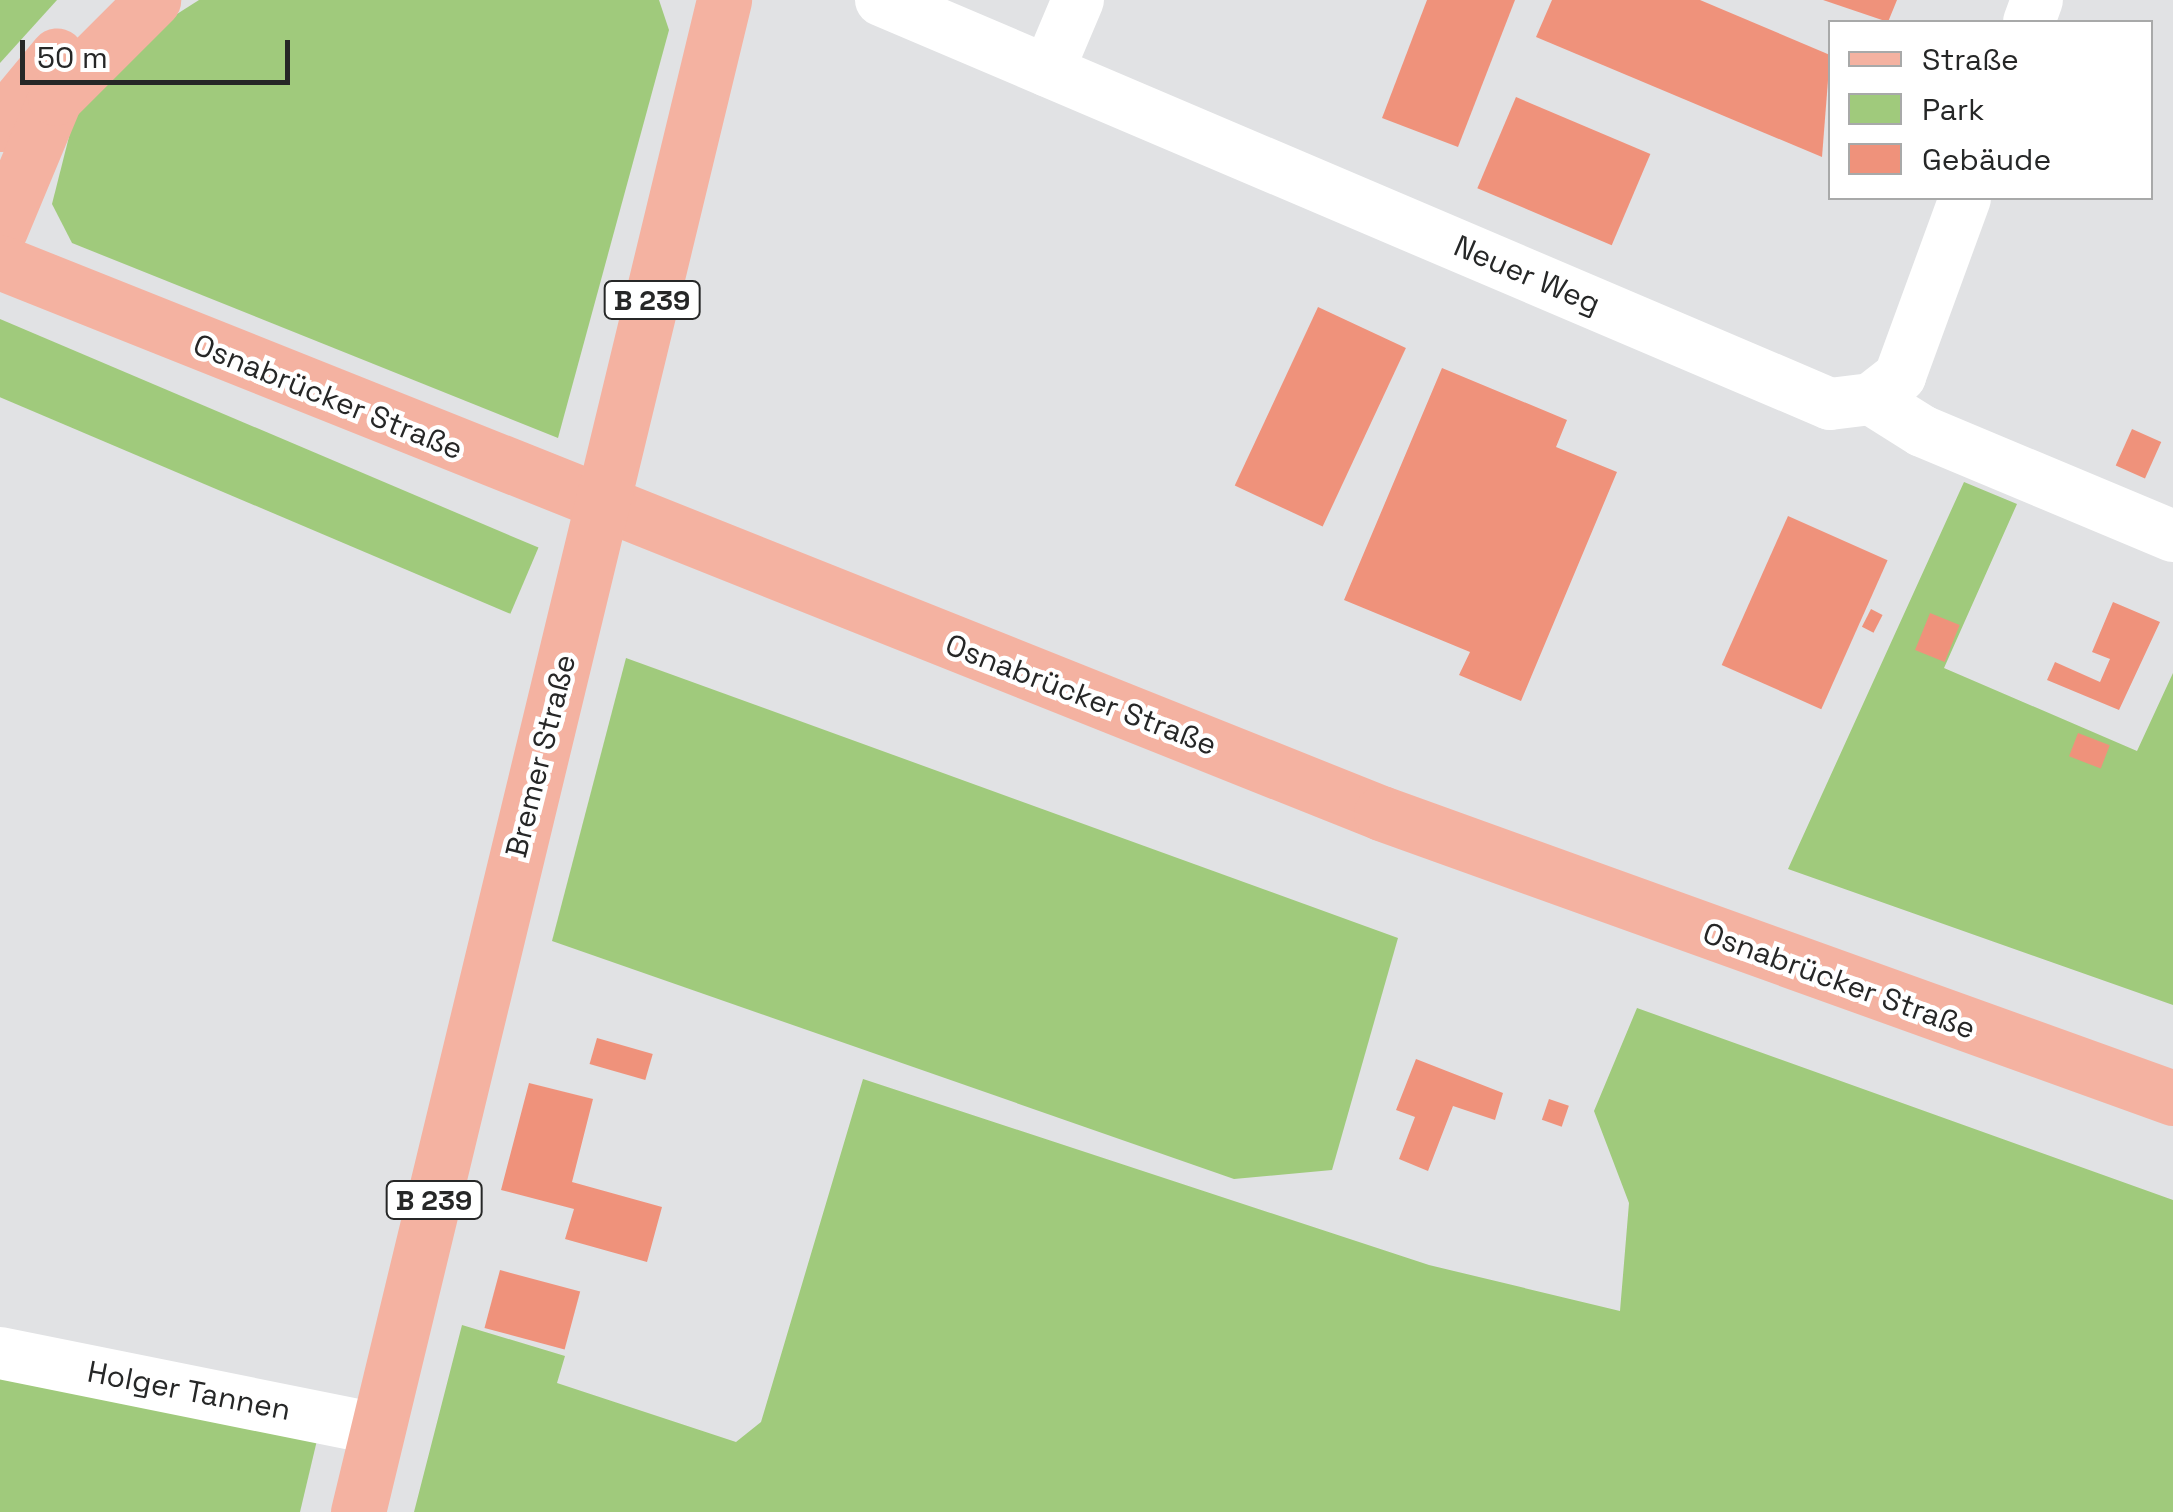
<!DOCTYPE html>
<html>
<head>
<meta charset="utf-8">
<style>
  body { margin:0 }
  #map { position:relative; width:2173px; height:1512px; overflow:hidden; background:#e1e2e4; font-family:"Space Grotesk",sans-serif }
  div>[style] { position:absolute }
  .green>* { inset:0; background:#a0ca7c; transform-origin:0 0 }
  .building>* { inset:0; background:#ef927b; transform-origin:0 0 }
  .minor>* { height:52px; margin:-26px; padding:0 26px; transform-origin:26px; border-radius:26px; background:#fff }
  .major>* { height:55px; margin:-27.5px; padding:0 27.5px; transform-origin:27.5px; border-radius:27.5px; background:#f4b2a1 }
  span { translate:-50% -50%; white-space:nowrap; text-align:center; line-height:1.15; -webkit-text-stroke:9px #fff; paint-order:stroke }
  .shield-label span { padding:2px 8px; background:#fff; border:2px solid; border-radius:8px; -webkit-text-stroke-width:0 }
  .shield-label { font-size:28px; color:#262727; font-weight:700 }
  .street-label { font-size:30px; color:#262727 }
  .legend { position:absolute; left:1828px; top:20px; width:325px; height:180px; box-sizing:border-box; background:#fff; border:2px solid #a8a9a9; margin:0; padding:12px 18px; list-style:none; font-size:30px; color:#262727 }
  .legend li { display:flex; align-items:center; gap:20px; height:50px }
  .legend b { width:50px; border:2px solid #a8a9a9 }
  .scale { position:absolute; left:20px; top:40px; width:270px; height:45px; box-sizing:border-box; border:5px solid #262727; border-top:0; padding-left:12px; font-size:30px; line-height:35px; white-space:nowrap; color:#262727; -webkit-text-stroke:8px #fff; paint-order:stroke }
</style>
</head>
<body>
<div id="map">
  <div class="green">
    <i style="clip-path:polygon(0 0,57px 0,0 63px)"></i>
    <i style="clip-path:polygon(199px 0,659px 0,669px 30px,558px 438px,72px 243px,52px 204px,74px 117px,125px 47px)"></i>
    <i style="left:0;top:319px;width:585px;height:72px;rotate:23deg"></i>
    <i style="clip-path:polygon(1964px 482px,2017px 504px,1944px 668px,2137px 751px,2173px 673px,2173px 1005px,1788px 869px)"></i>
    <i style="clip-path:polygon(626px 658px,1398px 938px,1332px 1170px,1234px 1179px,552px 941px)"></i>
    <i style="clip-path:polygon(1637px 1008px,2173px 1200px,2173px 1512px,414px 1512px,462px 1325px,565px 1356px,557px 1383px,736px 1442px,761px 1422px,863px 1079px,1429px 1265px,1620px 1311px,1629px 1203px,1594px 1111px)"></i>
    <i style="clip-path:polygon(0 1374px,318px 1436px,300px 1512px,0 1512px)"></i>
  </div>
  <div class="building">
    <i style="clip-path:polygon(1427px 0,1515px 0,1458px 147px,1382px 118px)"></i>
    <i style="clip-path:polygon(1552px 0,1700px 0,1830px 55px,1822px 157px,1536px 37px)"></i>
    <i style="clip-path:polygon(1823px 0,1897px 0,1888px 22px)"></i>
    <i style="left:1516px;top:97px;width:146px;height:99px;rotate:23deg"></i>
    <i style="left:1318px;top:307px;width:97px;height:197px;rotate:25deg"></i>
    <i style="clip-path:polygon(1442px 368px,1567px 420px,1556px 447px,1617px 472px,1521px 701px,1459px 675px,1470px 652px,1344px 600px)"></i>
    <i style="left:2132px;top:429px;width:32px;height:40px;rotate:24deg"></i>
    <i style="left:1788px;top:516px;width:109px;height:163px;rotate:24deg"></i>
    <i style="clip-path:polygon(2113px 602px,2160px 622px,2119px 710px,2047px 680px,2055px 662px,2100px 682px,2110px 659px,2092px 652px)"></i>
    <i style="left:1871px;top:609px;width:13px;height:20px;rotate:27deg"></i>
    <i style="left:1930px;top:613px;width:32px;height:40px;rotate:22deg"></i>
    <i style="left:2078px;top:733px;width:34px;height:25px;rotate:21deg"></i>
    <i style="left:597px;top:1038px;width:58px;height:27px;rotate:16deg"></i>
    <i style="clip-path:polygon(1416px 1059px,1503px 1093px,1495px 1120px,1453px 1106px,1428px 1171px,1399px 1159px,1415px 1117px,1396px 1110px)"></i>
    <i style="clip-path:polygon(529px 1083px,593px 1099px,572px 1182px,662px 1207px,647px 1262px,565px 1239px,574px 1209px,501px 1190px)"></i>
    <i style="left:1549px;top:1099px;width:21px;height:22px;rotate:19deg"></i>
    <i style="left:500px;top:1270px;width:83px;height:60px;rotate:15deg"></i>
  </div>
  <div class="minor">
    <i style="left:881px;top:0;width:1031px;rotate:23.06deg"></i>
    <i style="left:1830px;top:404px;width:41px;rotate:-7deg"></i>
    <i style="left:1871px;top:399px;width:60px;rotate:32.1deg"></i>
    <i style="left:1922px;top:431px;width:272px;rotate:22.7deg"></i>
    <i style="left:2029px;top:22px;width:23px;rotate:-70deg"></i>
    <i style="left:1048px;top:71px;width:77px;rotate:-67.1deg"></i>
    <i style="left:1871px;top:399px;width:37px;rotate:-38deg"></i>
    <i style="left:1900px;top:376px;width:189px;rotate:-69.9deg"></i>
    <i style="left:0;top:1353px;width:386px;rotate:11.4deg"></i>
  </div>
  <div class="major">
    <i style="left:0;top:124px;width:89px;rotate:-50.4deg"></i>
    <i style="left:0;top:230px;width:143px;rotate:-67.4deg"></i>
    <i style="left:55px;top:98px;width:139px;rotate:-45deg"></i>
    <i style="left:0;top:262px;width:1487px;rotate:21.75deg"></i>
    <i style="left:1381px;top:813px;width:842px;rotate:19.79deg"></i>
    <i style="left:358px;top:1512px;width:1556px;rotate:-76.39deg"></i>
  </div>
  <div class="shield-label">
    <span style="left:652px;top:300px">B 239</span>
    <span style="left:434px;top:1200px">B 239</span>
  </div>
  <div class="street-label">
    <span style="left:1527px;top:275px;rotate:23deg">Neuer Weg</span>
    <span style="left:328px;top:397px;rotate:22deg">Osnabrücker Straße</span>
    <span style="left:1081px;top:695px;rotate:21deg">Osnabrücker Straße</span>
    <span style="left:541px;top:756px;rotate:-76deg">Bremer Straße</span>
    <span style="left:1839px;top:981px;rotate:20deg">Osnabrücker Straße</span>
    <span style="left:189px;top:1391px;rotate:11deg">Holger Tannen</span>
  </div>
  <ul class="legend">
  <li><b style="height:12px;background:#f4b2a1"></b>Straße</li>
  <li><b style="height:28px;background:#a0ca7c"></b>Park</li>
  <li><b style="height:28px;background:#ef927b"></b>Gebäude</li>
  </ul>
  <div class="scale">50 m</div>
</div>
</body>
</html>
